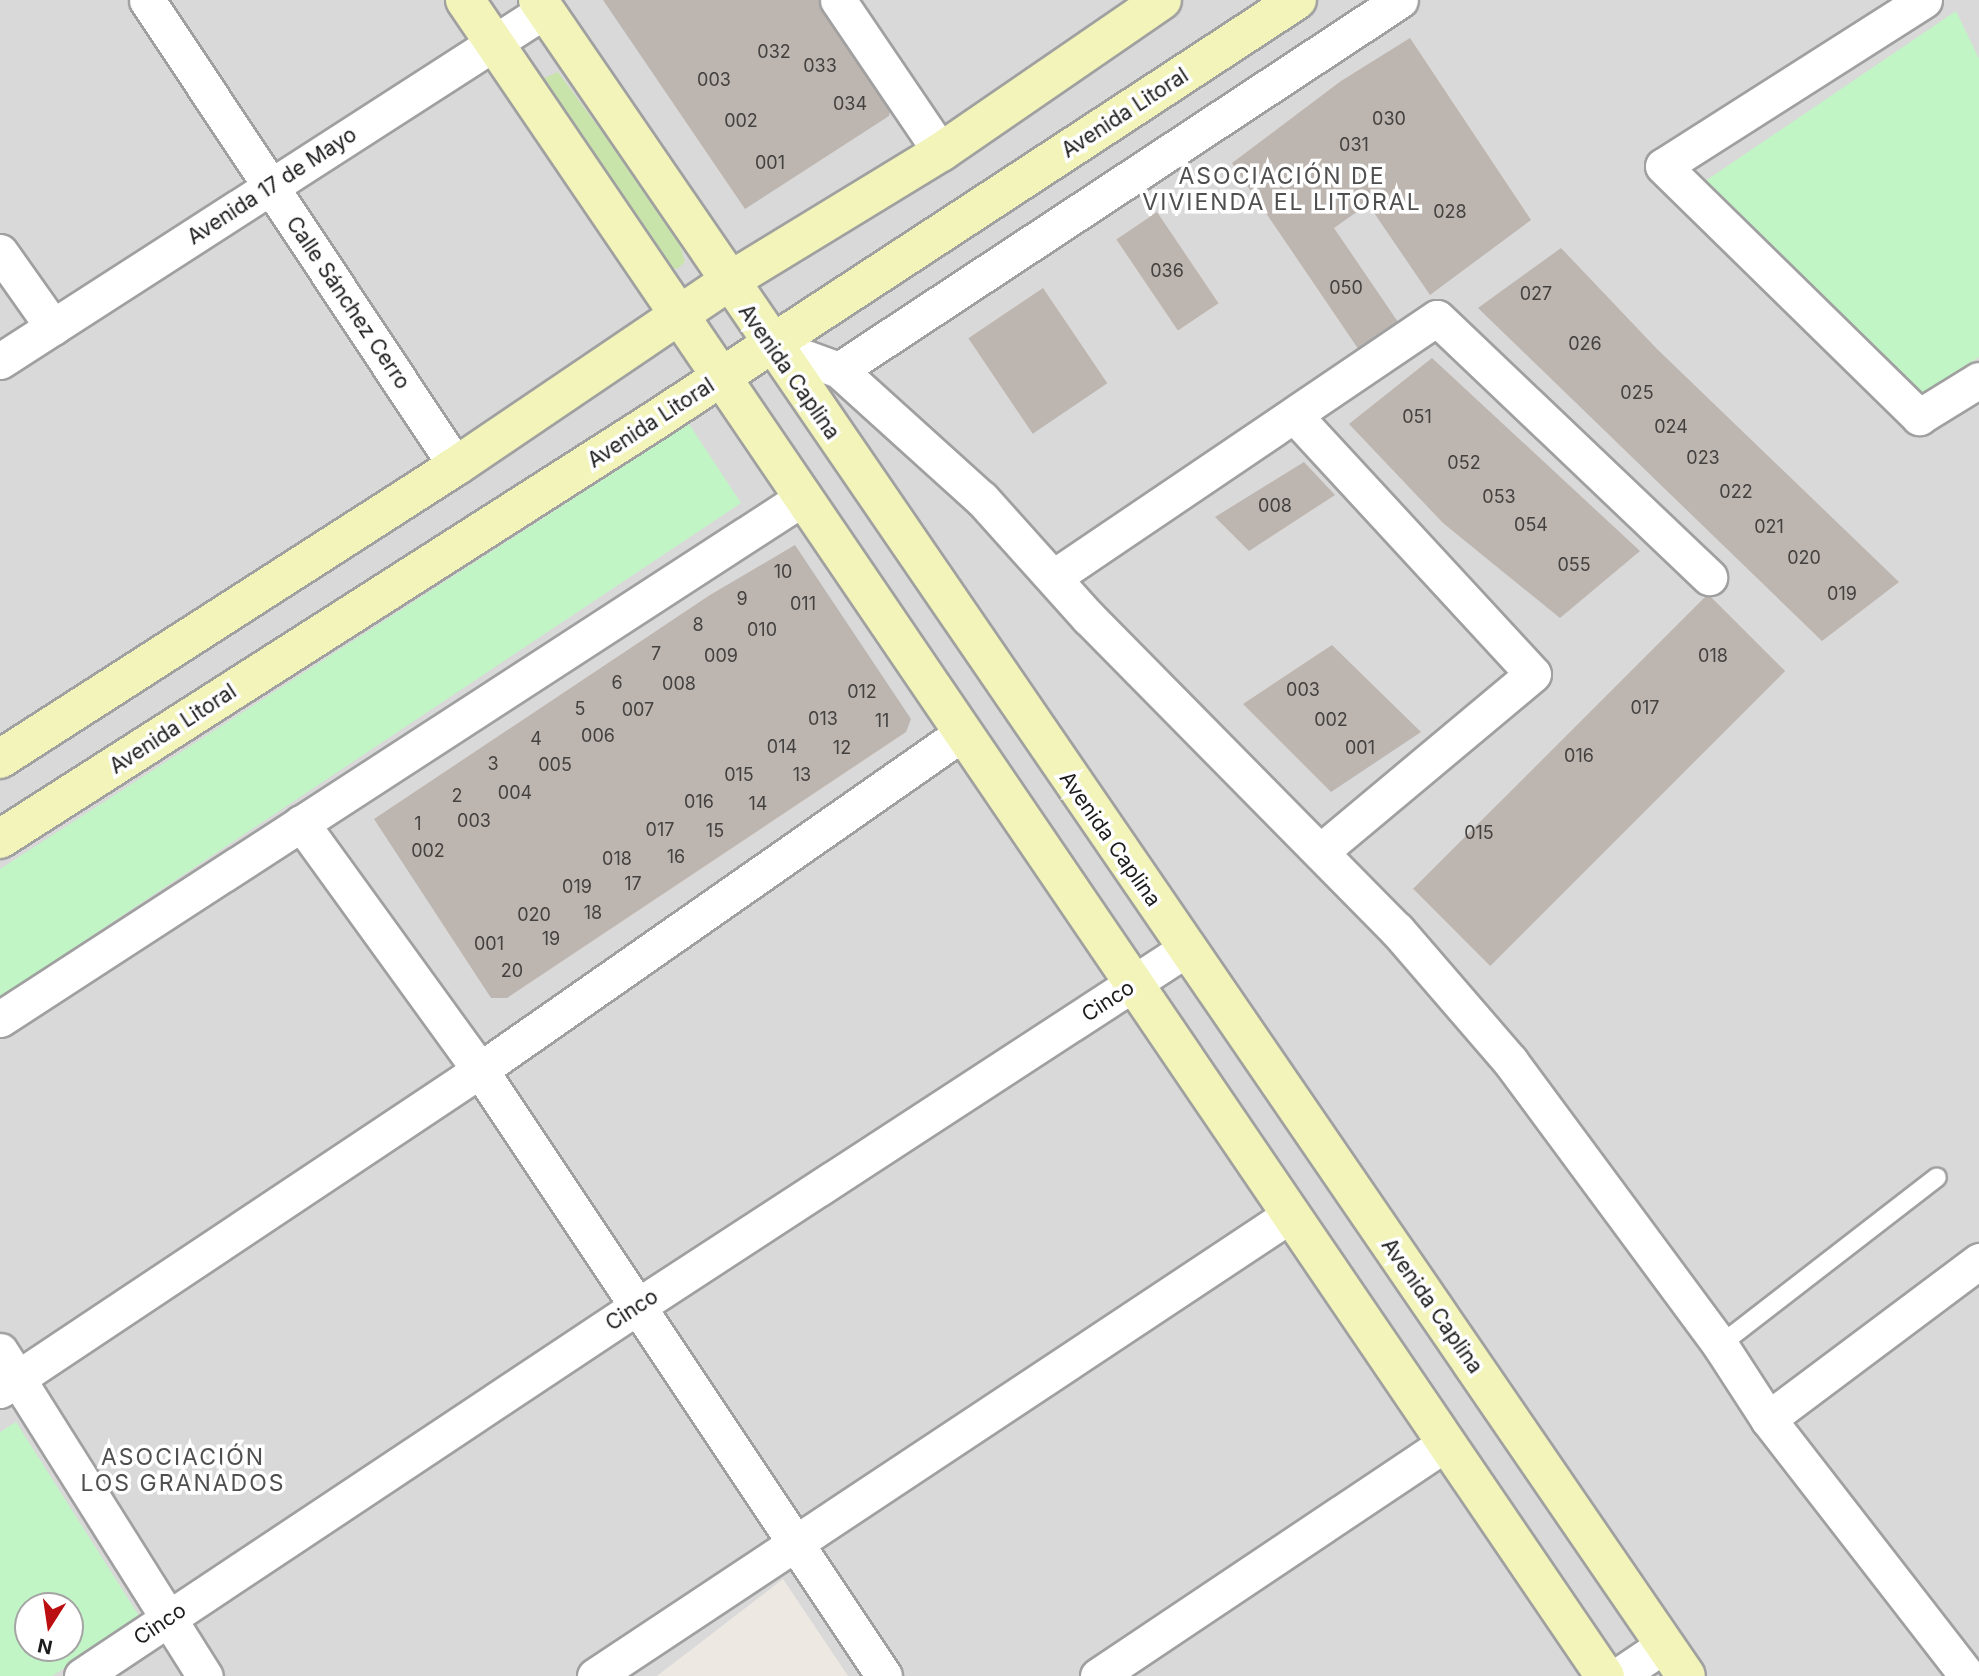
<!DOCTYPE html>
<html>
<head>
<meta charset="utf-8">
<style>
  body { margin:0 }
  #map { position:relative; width:1979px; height:1676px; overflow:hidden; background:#ede9e2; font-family:Inter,sans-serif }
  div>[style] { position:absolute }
  .residential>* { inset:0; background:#dad9d9 }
  .grass>* { inset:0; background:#c8e4ab }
  .park>* { inset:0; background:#c1f5c5 }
  .building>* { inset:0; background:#bdb5af; transform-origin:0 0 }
  .roads { filter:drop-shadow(2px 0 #a0a0a0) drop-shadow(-2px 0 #a0a0a0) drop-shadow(0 2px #a0a0a0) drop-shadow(0 -2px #a0a0a0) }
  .lane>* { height:18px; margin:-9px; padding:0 9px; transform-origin:9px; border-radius:9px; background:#fff }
  .street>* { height:35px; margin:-17.5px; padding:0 17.5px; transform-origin:17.5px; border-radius:17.5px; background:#fff }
  .secondary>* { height:38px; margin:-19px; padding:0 19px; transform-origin:19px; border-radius:19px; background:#f2f4b9 }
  span { translate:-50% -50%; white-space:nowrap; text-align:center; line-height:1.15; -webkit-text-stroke:7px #fff; paint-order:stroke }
  .number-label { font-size:18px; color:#444241 }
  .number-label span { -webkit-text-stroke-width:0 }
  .street-label { font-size:21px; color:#1c1c1c }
  .neighbourhood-label { font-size:23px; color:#4f4f4f; letter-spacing:2px }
  .north { position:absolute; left:14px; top:1592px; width:70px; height:70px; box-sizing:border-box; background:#fff; border:2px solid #a4a4a4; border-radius:50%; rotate:192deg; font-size:19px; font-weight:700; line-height:28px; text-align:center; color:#1c1c1c }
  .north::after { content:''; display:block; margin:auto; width:24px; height:32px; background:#ba0e10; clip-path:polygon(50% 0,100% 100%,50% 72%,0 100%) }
</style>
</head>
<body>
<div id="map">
  <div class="residential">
    <i style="clip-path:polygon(evenodd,0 0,1979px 0,1979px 1676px,848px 1676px,783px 1579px,657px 1676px,0 1676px,0 0,28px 1606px,70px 1606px,70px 1648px,28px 1648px,28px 1606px)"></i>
  </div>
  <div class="grass">
    <i style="clip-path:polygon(558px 72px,677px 234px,685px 262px,677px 269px,666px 268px,542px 79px)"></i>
  </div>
  <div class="park">
    <i style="clip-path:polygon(1956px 11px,1979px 59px,1979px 357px,1919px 396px,1695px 188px)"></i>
    <i style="clip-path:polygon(689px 424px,741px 503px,0 997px,0 869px)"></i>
    <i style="clip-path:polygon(evenodd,16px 1422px,141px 1619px,52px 1676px,0 1676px,0 1432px,16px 1422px,28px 1606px,70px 1606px,70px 1648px,28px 1648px,28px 1606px)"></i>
  </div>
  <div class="building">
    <i style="clip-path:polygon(603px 0,831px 0,893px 94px,889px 116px,745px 209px)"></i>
    <i style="clip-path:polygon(1410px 38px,1531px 220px,1430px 295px,1368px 204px,1334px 228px,1398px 322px,1359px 350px,1232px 163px,1341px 81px)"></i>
    <i style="left:1157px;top:212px;width:110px;height:49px;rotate:56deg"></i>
    <i style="clip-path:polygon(1561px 248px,1657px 349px,1899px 582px,1822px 641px,1478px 308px)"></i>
    <i style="left:1043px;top:288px;width:115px;height:90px;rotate:56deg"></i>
    <i style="clip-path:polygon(1432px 358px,1640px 551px,1560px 618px,1443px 523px,1349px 424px)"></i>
    <i style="clip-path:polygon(1304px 462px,1335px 495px,1249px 551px,1215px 517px)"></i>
    <i style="clip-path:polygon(795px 545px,911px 719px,906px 732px,507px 998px,491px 998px,374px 819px,710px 595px)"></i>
    <i style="left:1708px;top:594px;width:109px;height:417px;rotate:45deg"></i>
    <i style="clip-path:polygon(1332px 645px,1421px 732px,1331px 792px,1243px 704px)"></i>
  </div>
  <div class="roads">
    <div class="lane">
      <i style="left:1720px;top:1345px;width:274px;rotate:-37.7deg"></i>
    </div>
    <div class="street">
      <i style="left:147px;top:0;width:559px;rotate:56.45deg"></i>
      <i style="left:838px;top:0;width:184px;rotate:55.9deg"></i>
      <i style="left:1924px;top:0;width:309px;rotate:147.5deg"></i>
      <i style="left:1663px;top:166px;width:359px;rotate:44.4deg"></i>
      <i style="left:1919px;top:417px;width:70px;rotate:-31.7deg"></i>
      <i style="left:0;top:252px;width:92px;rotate:54.8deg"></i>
      <i style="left:770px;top:345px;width:73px;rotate:19.9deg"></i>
      <i style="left:839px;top:370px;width:193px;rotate:42.1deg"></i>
      <i style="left:982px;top:499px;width:159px;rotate:48.1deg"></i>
      <i style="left:1088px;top:617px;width:440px;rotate:45.4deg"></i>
      <i style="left:1397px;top:930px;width:173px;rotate:49.2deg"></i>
      <i style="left:1510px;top:1061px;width:353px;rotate:53.5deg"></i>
      <i style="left:1720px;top:1345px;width:88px;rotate:57deg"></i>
      <i style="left:1768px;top:1419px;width:325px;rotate:52.2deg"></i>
      <i style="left:0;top:361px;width:648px;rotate:-32.78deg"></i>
      <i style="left:839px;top:370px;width:672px;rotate:-33.41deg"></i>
      <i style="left:1294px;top:415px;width:352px;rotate:47.3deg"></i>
      <i style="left:1533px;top:674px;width:276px;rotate:140.1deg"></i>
      <i style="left:1054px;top:577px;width:462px;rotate:-34.1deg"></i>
      <i style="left:1437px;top:318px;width:376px;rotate:43.6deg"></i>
      <i style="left:301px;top:823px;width:305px;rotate:54.1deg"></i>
      <i style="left:480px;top:1070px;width:728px;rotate:56.31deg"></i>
      <i style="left:0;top:1019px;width:955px;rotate:-32.99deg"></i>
      <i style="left:0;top:1351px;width:384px;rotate:57.8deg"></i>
      <i style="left:0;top:1390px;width:577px;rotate:-33.69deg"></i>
      <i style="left:480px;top:1070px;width:587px;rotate:-34.94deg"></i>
      <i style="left:1768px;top:1419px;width:264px;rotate:-36.8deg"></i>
      <i style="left:82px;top:1676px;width:664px;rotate:-33.64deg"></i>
      <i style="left:635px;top:1308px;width:658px;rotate:-33.09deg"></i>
      <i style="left:595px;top:1676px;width:834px;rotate:-33.56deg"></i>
      <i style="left:1098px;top:1676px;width:419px;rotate:-33.8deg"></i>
      <i style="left:1618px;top:1676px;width:55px;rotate:-34deg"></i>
    </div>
    <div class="secondary">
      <i style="left:465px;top:0;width:2027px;rotate:55.78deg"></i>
      <i style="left:538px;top:0;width:2031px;rotate:55.59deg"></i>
      <i style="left:0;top:759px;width:542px;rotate:-32.72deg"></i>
      <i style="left:456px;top:466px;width:328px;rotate:-34.1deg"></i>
      <i style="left:728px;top:282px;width:250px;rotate:-31.4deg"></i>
      <i style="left:941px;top:152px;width:268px;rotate:-34.5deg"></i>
      <i style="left:0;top:839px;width:773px;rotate:-32.58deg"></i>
      <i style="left:651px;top:423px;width:772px;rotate:-33.22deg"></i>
    </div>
  </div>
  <div class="number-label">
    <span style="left:774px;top:52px">032</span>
    <span style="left:820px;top:66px">033</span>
    <span style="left:714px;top:80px">003</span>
    <span style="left:850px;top:104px">034</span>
    <span style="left:1389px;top:119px">030</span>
    <span style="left:741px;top:121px">002</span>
    <span style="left:1354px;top:145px">031</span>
    <span style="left:770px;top:163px">001</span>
    <span style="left:1450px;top:212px">028</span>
    <span style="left:1167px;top:271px">036</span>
    <span style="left:1346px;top:288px">050</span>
    <span style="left:1536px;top:294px">027</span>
    <span style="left:1585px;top:344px">026</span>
    <span style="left:1637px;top:393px">025</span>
    <span style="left:1417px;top:417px">051</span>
    <span style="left:1671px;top:427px">024</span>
    <span style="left:1703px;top:458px">023</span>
    <span style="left:1464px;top:463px">052</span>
    <span style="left:1736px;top:492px">022</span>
    <span style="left:1499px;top:497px">053</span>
    <span style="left:1275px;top:506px">008</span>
    <span style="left:1531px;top:525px">054</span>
    <span style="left:1769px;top:527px">021</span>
    <span style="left:1804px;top:558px">020</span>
    <span style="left:1574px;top:565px">055</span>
    <span style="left:783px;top:572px">10</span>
    <span style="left:1842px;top:594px">019</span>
    <span style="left:742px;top:599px">9</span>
    <span style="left:803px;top:604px">011</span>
    <span style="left:698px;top:625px">8</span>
    <span style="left:762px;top:630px">010</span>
    <span style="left:656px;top:654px">7</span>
    <span style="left:721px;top:656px">009</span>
    <span style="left:1713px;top:656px">018</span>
    <span style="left:617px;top:683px">6</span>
    <span style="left:679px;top:684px">008</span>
    <span style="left:1303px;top:690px">003</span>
    <span style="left:862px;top:692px">012</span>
    <span style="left:1645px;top:708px">017</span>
    <span style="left:580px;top:709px">5</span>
    <span style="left:638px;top:710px">007</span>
    <span style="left:823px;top:719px">013</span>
    <span style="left:1331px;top:720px">002</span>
    <span style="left:882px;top:721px">11</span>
    <span style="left:598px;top:736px">006</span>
    <span style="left:536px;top:739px">4</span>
    <span style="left:782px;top:747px">014</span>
    <span style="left:842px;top:748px">12</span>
    <span style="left:1360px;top:748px">001</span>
    <span style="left:1579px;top:756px">016</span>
    <span style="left:493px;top:764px">3</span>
    <span style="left:555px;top:765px">005</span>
    <span style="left:739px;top:775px">015</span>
    <span style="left:802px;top:775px">13</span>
    <span style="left:515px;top:793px">004</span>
    <span style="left:457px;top:796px">2</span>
    <span style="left:699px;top:802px">016</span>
    <span style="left:758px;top:804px">14</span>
    <span style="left:474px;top:821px">003</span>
    <span style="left:418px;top:824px">1</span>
    <span style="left:660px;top:830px">017</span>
    <span style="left:715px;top:831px">15</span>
    <span style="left:1479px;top:833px">015</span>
    <span style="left:428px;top:851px">002</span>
    <span style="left:676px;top:857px">16</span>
    <span style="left:617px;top:859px">018</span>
    <span style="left:633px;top:884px">17</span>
    <span style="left:577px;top:887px">019</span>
    <span style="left:593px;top:913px">18</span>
    <span style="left:534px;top:915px">020</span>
    <span style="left:551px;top:939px">19</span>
    <span style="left:489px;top:944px">001</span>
    <span style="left:512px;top:971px">20</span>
  </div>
  <div class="street-label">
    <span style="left:1125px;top:113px;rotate:-33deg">Avenida Litoral</span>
    <span style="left:272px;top:186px;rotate:-33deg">Avenida 17 de Mayo</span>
    <span style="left:348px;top:303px;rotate:56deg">Calle Sánchez Cerro</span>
    <span style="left:789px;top:372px;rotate:55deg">Avenida Caplina</span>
    <span style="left:651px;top:423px;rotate:-33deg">Avenida Litoral</span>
    <span style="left:173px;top:729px;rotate:-33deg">Avenida Litoral</span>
    <span style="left:1110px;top:839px;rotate:55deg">Avenida Caplina</span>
    <span style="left:1108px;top:1001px;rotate:-33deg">Cinco</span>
    <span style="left:1432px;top:1306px;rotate:55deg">Avenida Caplina</span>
    <span style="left:632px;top:1310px;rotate:-33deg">Cinco</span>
    <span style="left:160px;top:1624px;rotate:-34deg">Cinco</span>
  </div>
  <div class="neighbourhood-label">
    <span style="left:1282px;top:189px">ASOCIACIÓN DE<br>VIVIENDA EL LITORAL</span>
    <span style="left:183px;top:1470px">ASOCIACIÓN<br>LOS GRANADOS</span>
  </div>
  <div class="north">N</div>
</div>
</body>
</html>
